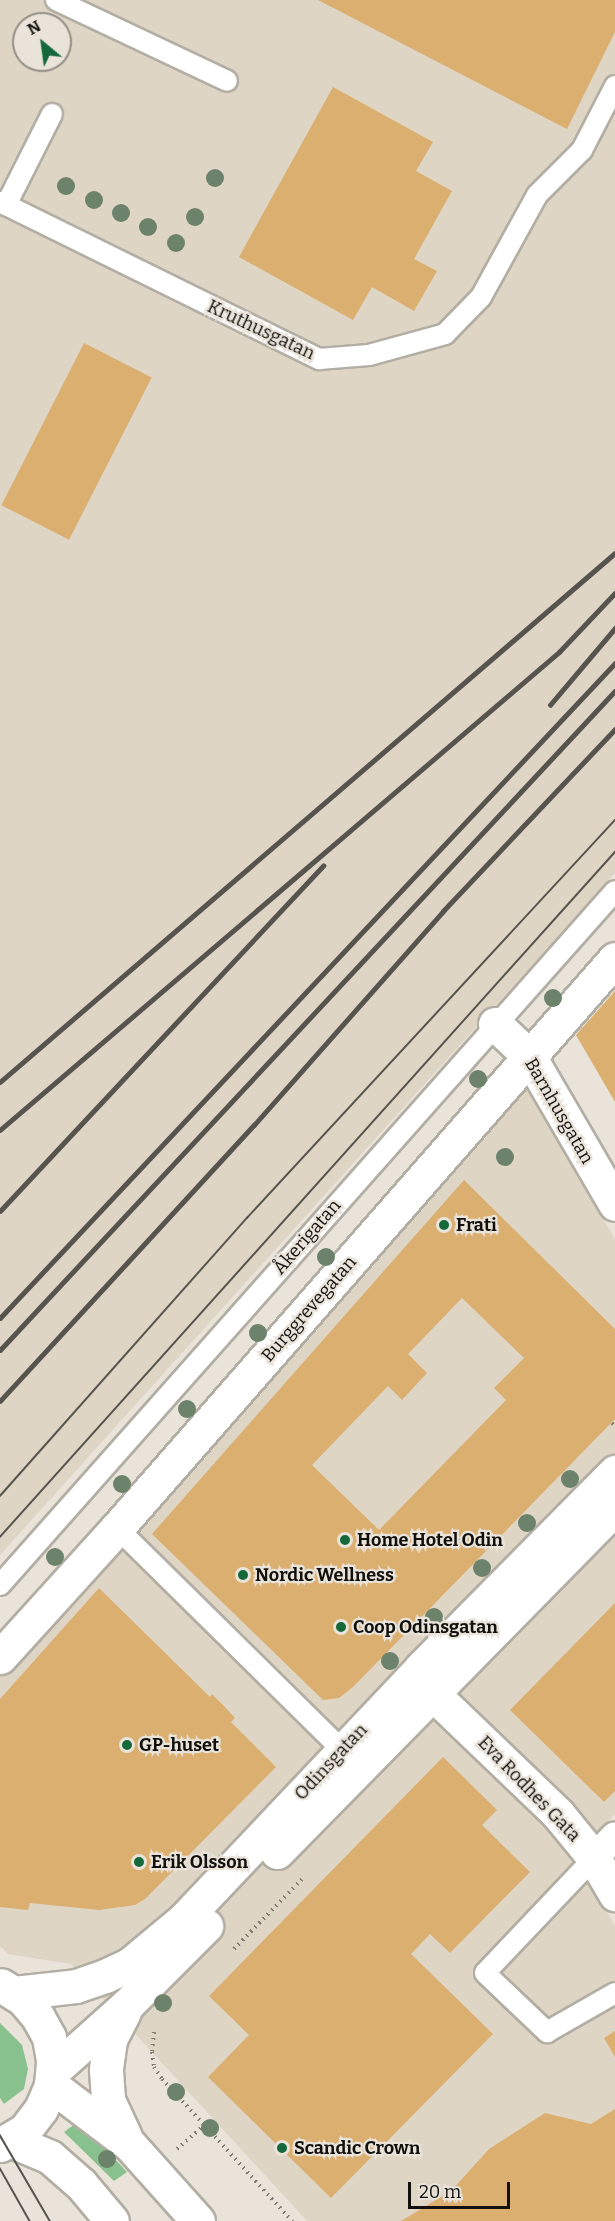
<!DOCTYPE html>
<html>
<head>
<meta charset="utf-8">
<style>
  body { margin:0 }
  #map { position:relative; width:615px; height:2221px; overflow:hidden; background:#e9e3d9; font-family:Bitter,serif }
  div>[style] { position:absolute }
  .built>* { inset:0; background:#dfd5c5 }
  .green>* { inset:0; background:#88c18e }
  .building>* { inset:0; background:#dbaf70; transform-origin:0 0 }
  .path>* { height:4px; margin-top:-2px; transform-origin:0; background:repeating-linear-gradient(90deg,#7f7b74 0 1.5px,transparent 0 6px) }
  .roads { filter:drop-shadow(2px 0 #b3aea4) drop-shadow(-2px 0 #b3aea4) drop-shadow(0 2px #b3aea4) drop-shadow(0 -2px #b3aea4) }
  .service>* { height:20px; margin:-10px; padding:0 10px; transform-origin:10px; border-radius:10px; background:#fff }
  .pedestrian>* { height:28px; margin:-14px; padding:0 14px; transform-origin:14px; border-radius:14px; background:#fff }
  .minor>* { height:33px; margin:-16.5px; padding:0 16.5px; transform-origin:16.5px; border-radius:16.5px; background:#fff }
  .secondary>* { height:33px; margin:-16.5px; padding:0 16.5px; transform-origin:16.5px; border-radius:16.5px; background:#fff }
  .tram>* { height:1.5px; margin:-0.75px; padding:0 0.75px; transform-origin:0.75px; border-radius:0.75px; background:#57544f }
  .rail>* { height:4.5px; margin:-2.25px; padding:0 2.25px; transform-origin:2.25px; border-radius:2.25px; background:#57544f }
  .trees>* { width:18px; height:18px; margin:-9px; border-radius:50%; background:#6d826b }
  .dots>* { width:16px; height:16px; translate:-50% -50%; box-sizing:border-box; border:3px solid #e9e3d9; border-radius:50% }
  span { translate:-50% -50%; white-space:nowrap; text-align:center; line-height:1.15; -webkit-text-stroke:4.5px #e9e3d9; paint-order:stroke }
  .street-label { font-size:18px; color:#12100d }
  .poi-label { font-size:18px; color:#12100d; font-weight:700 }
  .left { translate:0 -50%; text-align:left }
  .north { position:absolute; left:12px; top:12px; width:60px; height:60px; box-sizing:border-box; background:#e9e3d9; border:2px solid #938f87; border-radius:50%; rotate:331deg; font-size:16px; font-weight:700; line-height:24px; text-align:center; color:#12100d }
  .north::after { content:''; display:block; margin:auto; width:21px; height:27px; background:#156839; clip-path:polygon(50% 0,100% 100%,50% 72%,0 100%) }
  .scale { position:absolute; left:408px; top:2182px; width:102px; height:27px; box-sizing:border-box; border:3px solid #12100d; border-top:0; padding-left:8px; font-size:18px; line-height:21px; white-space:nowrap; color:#12100d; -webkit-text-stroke:4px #e9e3d9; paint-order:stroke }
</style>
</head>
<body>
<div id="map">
  <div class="built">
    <i style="clip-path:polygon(evenodd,0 0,615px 0,615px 873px,0 1555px,0 0,24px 24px,60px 24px,60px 60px,24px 60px,24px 24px)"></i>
    <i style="clip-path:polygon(511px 1063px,615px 1239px,615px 1814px,574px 1856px,615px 1926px,615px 2221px,307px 2221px,71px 1964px,8px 1954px,0 1946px,0 1642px)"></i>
  </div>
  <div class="green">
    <i style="clip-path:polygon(0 2023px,22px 2045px,28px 2069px,24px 2089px,4px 2104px,0 2098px)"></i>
    <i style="clip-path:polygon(79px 2121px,127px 2172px,114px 2181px,64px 2132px)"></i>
  </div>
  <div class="building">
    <i style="clip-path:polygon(318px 0,615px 0,615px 32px,567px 129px)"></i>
    <i style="clip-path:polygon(333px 87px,433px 142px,416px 171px,452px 191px,414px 259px,437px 271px,414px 311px,372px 287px,353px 320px,239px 257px)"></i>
    <i style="left:84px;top:343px;width:76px;height:182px;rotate:27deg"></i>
    <i style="clip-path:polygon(615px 991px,615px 1102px,576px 1035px)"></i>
    <i style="clip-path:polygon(evenodd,464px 1180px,615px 1329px,615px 1419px,353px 1687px,339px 1698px,323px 1700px,152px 1534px,464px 1180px,462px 1298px,524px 1358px,494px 1388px,506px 1400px,379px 1530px,312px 1465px,388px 1386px,402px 1400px,427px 1373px,408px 1354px,462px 1298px)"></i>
    <i style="clip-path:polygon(99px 1588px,210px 1697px,212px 1694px,222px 1704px,235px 1718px,231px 1722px,276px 1767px,145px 1899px,135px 1905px,99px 1910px,30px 1903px,28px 1910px,0 1907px,0 1699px)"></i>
    <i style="clip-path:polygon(615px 1603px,615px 1791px,604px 1802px,510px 1710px)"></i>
    <i style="clip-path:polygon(443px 1757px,497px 1810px,482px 1825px,530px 1872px,450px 1953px,430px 1934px,411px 1954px,493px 2034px,331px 2198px,208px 2077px,249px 2035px,209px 1996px)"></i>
    <i style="clip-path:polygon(615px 2031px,615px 2057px,604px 2038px)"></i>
    <i style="clip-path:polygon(615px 2109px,615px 2221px,401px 2221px,451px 2191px,489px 2149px,545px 2113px,591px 2124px)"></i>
  </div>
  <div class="path">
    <i style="left:612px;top:1423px;width:4px;rotate:45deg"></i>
    <i style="left:234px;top:1949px;width:100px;rotate:-45.8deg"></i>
    <i style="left:154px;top:2032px;width:20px;rotate:96deg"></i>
    <i style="left:152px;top:2052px;width:15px;rotate:82deg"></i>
    <i style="left:154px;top:2067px;width:14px;rotate:56deg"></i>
    <i style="left:162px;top:2079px;width:193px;rotate:47.5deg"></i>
    <i style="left:177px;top:2149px;width:35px;rotate:-41deg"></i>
  </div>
  <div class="roads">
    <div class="service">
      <i style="left:56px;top:0;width:189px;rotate:25.3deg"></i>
      <i style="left:0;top:202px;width:356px;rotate:26.2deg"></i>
      <i style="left:319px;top:359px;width:50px;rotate:-4.6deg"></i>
      <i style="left:369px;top:355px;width:79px;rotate:-15.4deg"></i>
      <i style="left:445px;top:334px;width:52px;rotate:-45.8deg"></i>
      <i style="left:481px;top:297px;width:116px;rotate:-61.2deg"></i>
      <i style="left:537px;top:195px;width:64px;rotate:-45deg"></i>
      <i style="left:582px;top:150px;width:72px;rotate:-62.7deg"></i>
      <i style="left:6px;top:205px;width:102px;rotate:-63.2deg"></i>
      <i style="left:117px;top:1528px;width:316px;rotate:44.6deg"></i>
      <i style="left:0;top:1585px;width:927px;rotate:-48.45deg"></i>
      <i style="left:594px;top:1858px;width:158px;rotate:133.5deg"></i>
      <i style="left:485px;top:1973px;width:86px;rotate:43.6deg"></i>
      <i style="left:547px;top:2032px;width:78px;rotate:-29.8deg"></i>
    </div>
    <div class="pedestrian">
      <i style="left:594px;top:1858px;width:30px;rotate:-46deg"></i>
    </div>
    <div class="minor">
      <i style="left:495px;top:1024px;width:47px;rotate:43.3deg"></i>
      <i style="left:529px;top:1056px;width:171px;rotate:59.8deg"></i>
      <i style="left:0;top:1657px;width:174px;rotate:-47.8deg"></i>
      <i style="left:117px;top:1528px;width:756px;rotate:-48.81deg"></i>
      <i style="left:432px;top:1693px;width:175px;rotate:43.8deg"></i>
      <i style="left:558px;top:1814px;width:57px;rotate:50.7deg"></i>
      <i style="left:594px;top:1858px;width:42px;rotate:59.7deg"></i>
    </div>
    <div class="secondary">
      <i style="left:277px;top:1852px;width:482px;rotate:-45.5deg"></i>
      <i style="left:14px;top:1993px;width:62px;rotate:-6.4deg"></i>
      <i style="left:76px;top:1986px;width:31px;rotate:-19deg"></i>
      <i style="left:105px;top:1976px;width:26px;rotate:-25deg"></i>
      <i style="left:129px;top:1965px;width:70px;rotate:-39.8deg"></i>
      <i style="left:183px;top:1920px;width:347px;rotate:-46.6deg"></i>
      <i style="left:421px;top:1668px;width:276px;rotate:-45.3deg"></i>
      <i style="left:124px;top:2012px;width:31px;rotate:117deg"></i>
      <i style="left:110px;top:2040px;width:30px;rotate:98deg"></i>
      <i style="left:106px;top:2070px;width:30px;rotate:86deg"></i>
      <i style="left:108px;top:2100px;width:40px;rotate:65deg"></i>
      <i style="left:53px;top:2071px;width:99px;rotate:-41.7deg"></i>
      <i style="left:127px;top:2005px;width:112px;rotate:-45deg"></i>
      <i style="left:51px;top:2085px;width:99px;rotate:37.2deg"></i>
      <i style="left:130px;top:2145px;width:102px;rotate:48.2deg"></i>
      <i style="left:10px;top:2140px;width:43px;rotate:23deg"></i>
      <i style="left:50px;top:2157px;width:41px;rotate:41.1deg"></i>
      <i style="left:81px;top:2184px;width:48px;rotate:50deg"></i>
      <i style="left:0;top:2145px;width:29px;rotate:-31deg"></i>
      <i style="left:25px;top:2130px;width:26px;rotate:-53deg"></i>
      <i style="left:41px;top:2109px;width:26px;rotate:-67deg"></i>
      <i style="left:51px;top:2085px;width:25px;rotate:-85deg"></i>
      <i style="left:53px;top:2060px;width:23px;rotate:-100deg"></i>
      <i style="left:49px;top:2037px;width:23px;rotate:-119deg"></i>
      <i style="left:38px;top:2017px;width:23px;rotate:-130deg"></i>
      <i style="left:23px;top:1999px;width:26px;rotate:-148deg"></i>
    </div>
  </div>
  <div class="tram">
    <i style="left:0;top:1496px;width:372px;rotate:-48.4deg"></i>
    <i style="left:247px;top:1218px;width:542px;rotate:-47.24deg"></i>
    <i style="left:0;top:1537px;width:921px;rotate:-48.08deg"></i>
    <i style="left:0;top:2135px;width:99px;rotate:59.8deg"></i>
    <i style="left:0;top:2168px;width:61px;rotate:60.5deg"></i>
  </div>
  <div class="rail">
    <i style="left:550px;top:705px;width:101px;rotate:-49.8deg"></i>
    <i style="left:0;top:1082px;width:811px;rotate:-40.7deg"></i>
    <i style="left:0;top:1130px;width:736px;rotate:-40.53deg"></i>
    <i style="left:559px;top:652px;width:81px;rotate:-46.5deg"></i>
    <i style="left:0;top:1211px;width:473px;rotate:-46.9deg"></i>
    <i style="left:0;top:1318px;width:898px;rotate:-46.8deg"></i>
    <i style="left:0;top:1350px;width:901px;rotate:-46.98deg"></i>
    <i style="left:0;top:1401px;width:375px;rotate:-47.4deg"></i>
    <i style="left:254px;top:1125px;width:286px;rotate:-48.5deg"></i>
    <i style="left:443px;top:911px;width:250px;rotate:-46.6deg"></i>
  </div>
  <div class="trees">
    <i style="left:215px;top:178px"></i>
    <i style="left:66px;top:186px"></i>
    <i style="left:94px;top:200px"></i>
    <i style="left:121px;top:213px"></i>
    <i style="left:195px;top:217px"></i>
    <i style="left:148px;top:227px"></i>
    <i style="left:176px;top:243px"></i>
    <i style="left:553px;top:998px"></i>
    <i style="left:478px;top:1079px"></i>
    <i style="left:505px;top:1157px"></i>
    <i style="left:326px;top:1257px"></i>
    <i style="left:258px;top:1333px"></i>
    <i style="left:187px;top:1409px"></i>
    <i style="left:570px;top:1479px"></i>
    <i style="left:122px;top:1484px"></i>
    <i style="left:527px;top:1523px"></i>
    <i style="left:55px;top:1557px"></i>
    <i style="left:482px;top:1568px"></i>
    <i style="left:434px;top:1617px"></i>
    <i style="left:390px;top:1661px"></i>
    <i style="left:163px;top:2003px"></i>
    <i style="left:176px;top:2092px"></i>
    <i style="left:210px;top:2128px"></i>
    <i style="left:107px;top:2159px"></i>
  </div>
  <div class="dots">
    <i style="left:444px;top:1225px;background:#156839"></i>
    <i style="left:345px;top:1540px;background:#156839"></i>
    <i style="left:243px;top:1575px;background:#156839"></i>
    <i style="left:341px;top:1627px;background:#156839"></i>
    <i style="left:127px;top:1745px;background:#156839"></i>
    <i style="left:139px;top:1862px;background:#156839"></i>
    <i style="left:282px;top:2148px;background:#156839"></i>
  </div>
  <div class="street-label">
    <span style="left:261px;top:330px;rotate:25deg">Kruthusgatan</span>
    <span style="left:559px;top:1111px;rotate:60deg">Barnhusgatan</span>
    <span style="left:307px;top:1237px;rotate:-49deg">Åkerigatan</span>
    <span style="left:309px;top:1309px;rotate:-49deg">Burggrevegatan</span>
    <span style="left:331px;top:1762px;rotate:-47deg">Odinsgatan</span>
    <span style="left:529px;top:1789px;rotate:46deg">Eva Rodhes Gata</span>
  </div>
  <div class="poi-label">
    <span class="left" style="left:456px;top:1225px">Frati</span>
    <span class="left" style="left:357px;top:1540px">Home Hotel Odin</span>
    <span class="left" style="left:255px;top:1575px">Nordic Wellness</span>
    <span class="left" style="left:353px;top:1627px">Coop Odinsgatan</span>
    <span class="left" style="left:139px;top:1745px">GP-huset</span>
    <span class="left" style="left:151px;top:1862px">Erik Olsson</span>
    <span class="left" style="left:294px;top:2148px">Scandic Crown</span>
  </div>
  <div class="north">N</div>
  <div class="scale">20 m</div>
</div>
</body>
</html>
